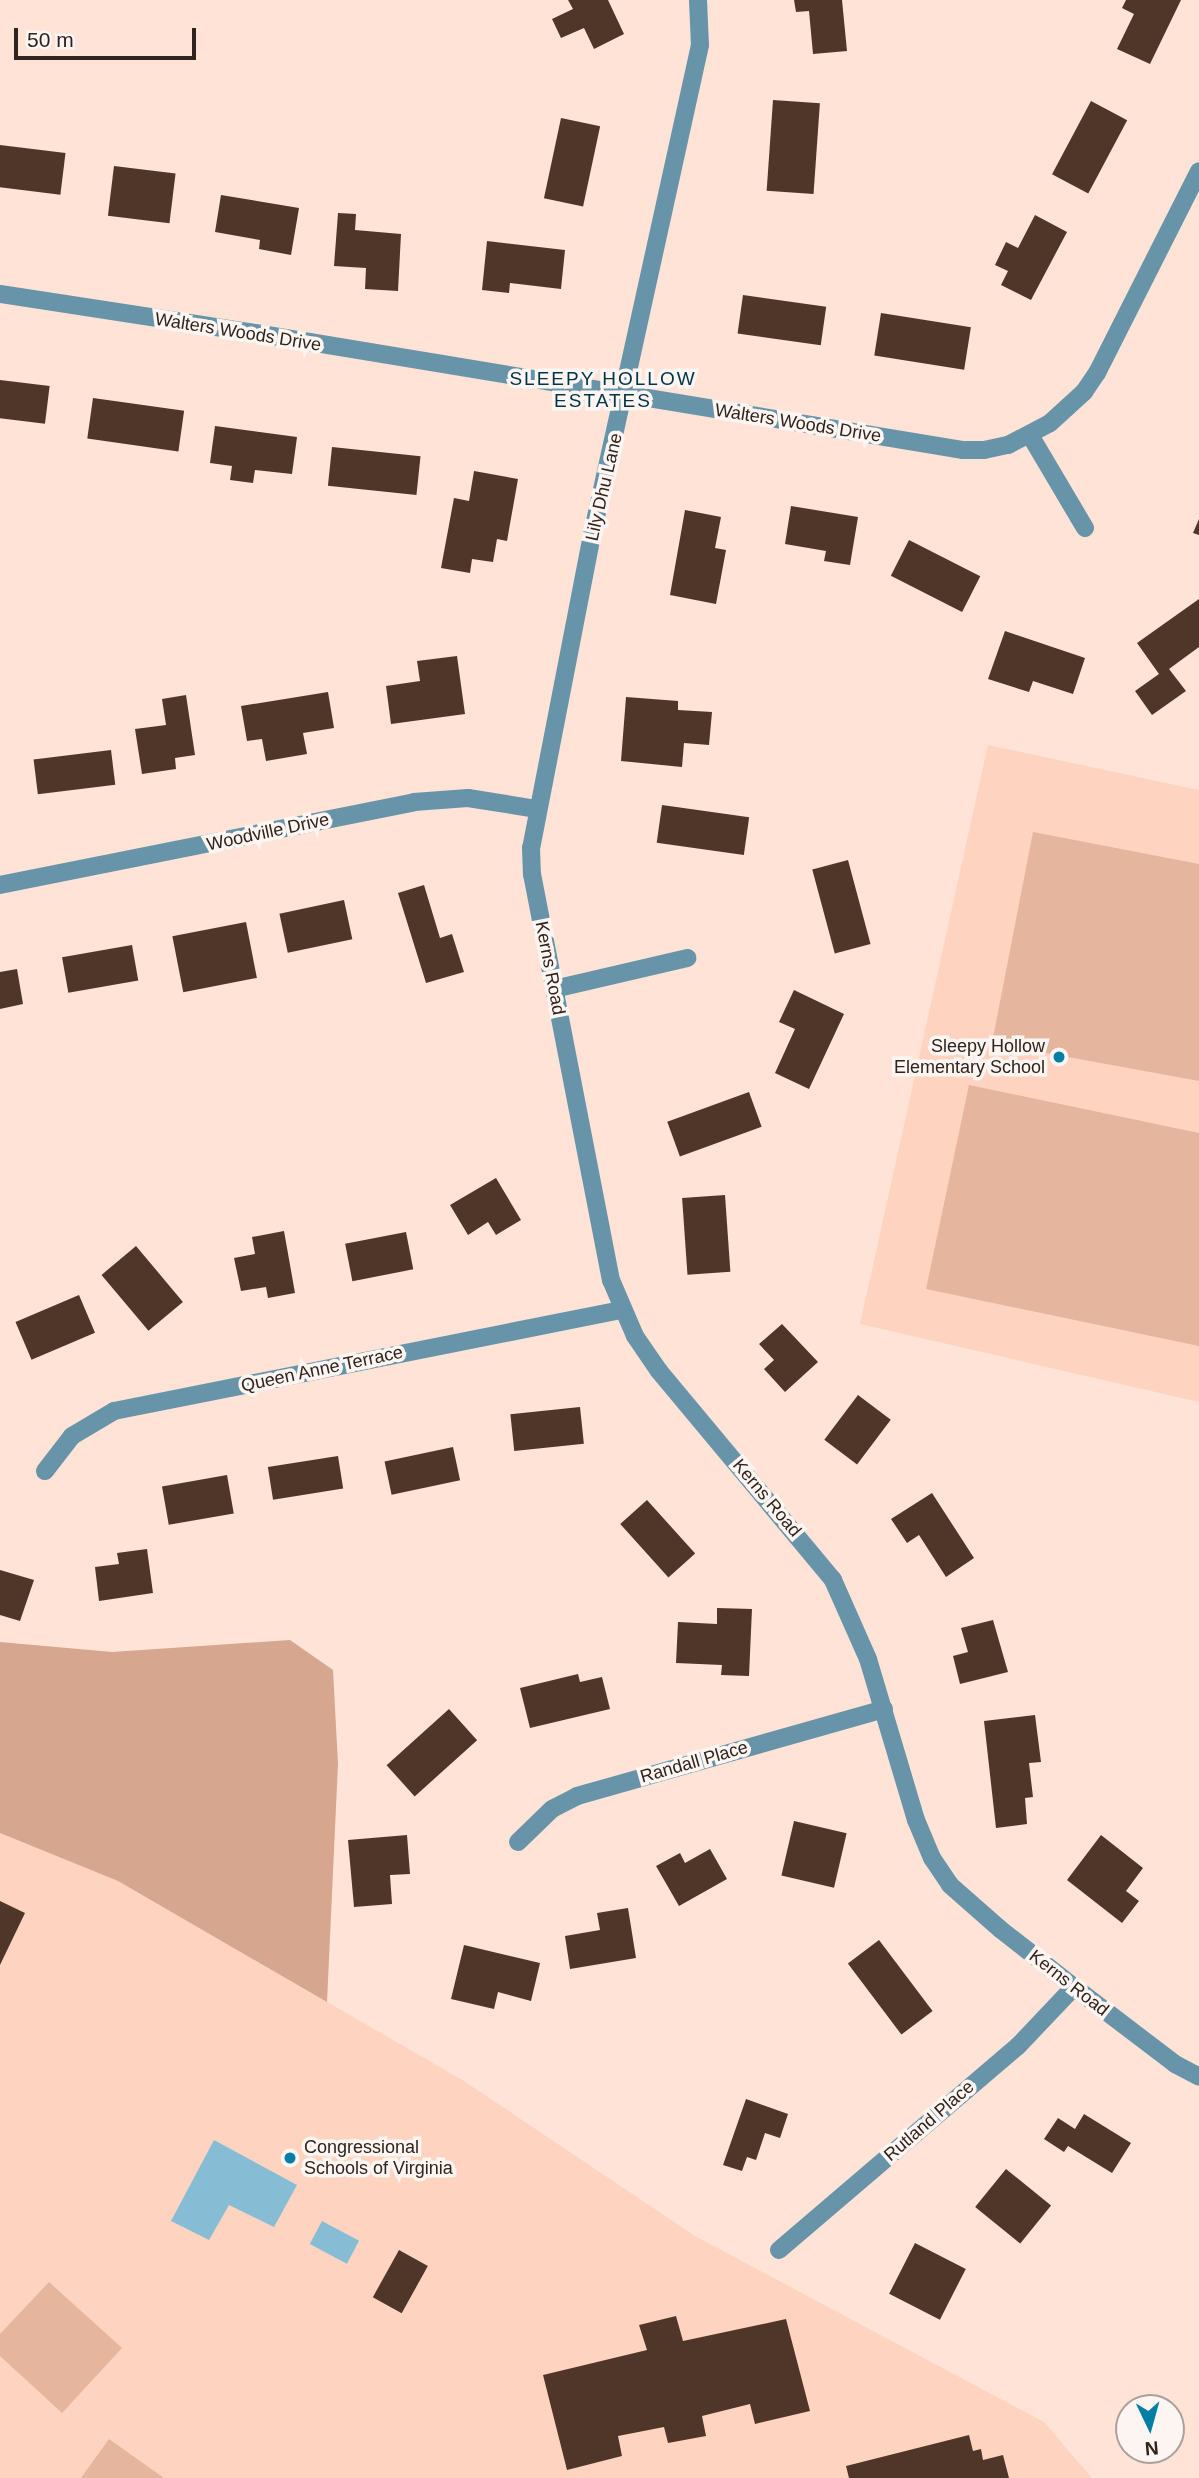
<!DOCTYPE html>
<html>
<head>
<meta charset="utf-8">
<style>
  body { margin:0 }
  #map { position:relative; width:1199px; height:2478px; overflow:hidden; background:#fee3d6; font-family:Helvetica,sans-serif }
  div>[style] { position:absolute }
  .built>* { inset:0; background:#fed4c1 }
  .green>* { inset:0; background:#e5b59d }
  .forest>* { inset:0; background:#d7a68e }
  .water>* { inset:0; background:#86bdd5; transform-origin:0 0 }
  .building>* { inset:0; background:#503629; transform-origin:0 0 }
  .street>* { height:18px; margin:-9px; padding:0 9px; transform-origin:9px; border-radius:9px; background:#6794a8 }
  .dots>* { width:19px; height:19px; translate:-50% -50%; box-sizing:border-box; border:4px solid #fcf5f1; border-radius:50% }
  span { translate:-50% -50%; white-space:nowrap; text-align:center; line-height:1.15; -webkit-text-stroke:7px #fcf5f1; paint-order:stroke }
  .street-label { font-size:18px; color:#2f231d }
  .poi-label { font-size:18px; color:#2f231d }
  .right { translate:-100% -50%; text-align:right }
  .left { translate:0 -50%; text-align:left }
  .neighbourhood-label { font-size:19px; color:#003345; letter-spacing:2px }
  .north { position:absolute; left:1115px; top:2394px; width:70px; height:70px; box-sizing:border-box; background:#fcf5f1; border:2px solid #aaa19c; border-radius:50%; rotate:175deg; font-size:19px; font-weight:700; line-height:28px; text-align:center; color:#2f231d }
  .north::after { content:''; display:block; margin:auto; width:24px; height:32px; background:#037fa5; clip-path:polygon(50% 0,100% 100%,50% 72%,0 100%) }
  .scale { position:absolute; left:14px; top:28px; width:182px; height:32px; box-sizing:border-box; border:4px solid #2f231d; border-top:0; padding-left:9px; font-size:21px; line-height:24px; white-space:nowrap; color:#2f231d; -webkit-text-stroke:5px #fcf5f1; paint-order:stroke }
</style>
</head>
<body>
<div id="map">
  <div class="built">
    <i style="clip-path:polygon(988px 745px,1199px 790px,1199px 1402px,860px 1324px)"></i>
    <i style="clip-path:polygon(0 1833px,118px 1881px,464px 2081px,695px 2236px,1044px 2422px,1092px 2478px,0 2478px)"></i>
  </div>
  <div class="green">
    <i style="clip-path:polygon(1033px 832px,1199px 864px,1199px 1081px,992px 1043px)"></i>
    <i style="clip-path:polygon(969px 1085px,1199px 1133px,1199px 1346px,926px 1289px)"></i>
    <i style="clip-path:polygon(49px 2282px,122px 2348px,62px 2413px,0 2356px,0 2334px)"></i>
    <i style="clip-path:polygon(109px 2439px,164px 2478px,81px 2478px)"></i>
  </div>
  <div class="forest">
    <i style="clip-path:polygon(290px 1640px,333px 1670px,338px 1764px,327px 2002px,118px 1881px,0 1833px,0 1642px,112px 1652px)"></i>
  </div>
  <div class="water">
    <i style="clip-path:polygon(214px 2140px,297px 2185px,274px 2227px,229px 2205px,209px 2240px,171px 2221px)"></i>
    <i style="left:322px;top:2221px;width:42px;height:26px;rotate:28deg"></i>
  </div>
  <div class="building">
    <i style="clip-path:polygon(568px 0,608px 0,624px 34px,594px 49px,584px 28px,561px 38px,552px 19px,573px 9px)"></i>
    <i style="clip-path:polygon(794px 0,842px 0,847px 51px,813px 54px,809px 11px,796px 12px)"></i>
    <i style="clip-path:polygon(1126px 0,1181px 0,1150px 64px,1117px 49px,1134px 14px,1122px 8px)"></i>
    <i style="left:773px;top:100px;width:47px;height:91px;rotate:4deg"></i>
    <i style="left:1091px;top:101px;width:41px;height:83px;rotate:28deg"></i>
    <i style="left:561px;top:118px;width:40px;height:82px;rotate:12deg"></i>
    <i style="left:0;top:145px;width:66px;height:42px;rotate:7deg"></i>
    <i style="left:114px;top:166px;width:62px;height:50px;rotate:7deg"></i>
    <i style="clip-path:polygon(221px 195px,299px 208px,291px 255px,259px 249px,260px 240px,215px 232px)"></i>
    <i style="clip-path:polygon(338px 213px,356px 214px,355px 230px,401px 234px,398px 291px,365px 289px,366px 268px,334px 266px)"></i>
    <i style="clip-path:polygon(1035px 215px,1067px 232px,1031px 300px,1001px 285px,1008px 271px,995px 265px,1006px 242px,1018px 248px)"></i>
    <i style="clip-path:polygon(487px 241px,565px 250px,561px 289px,510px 283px,509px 293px,482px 290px)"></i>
    <i style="left:743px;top:295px;width:84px;height:39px;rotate:8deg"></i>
    <i style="left:881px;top:313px;width:91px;height:43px;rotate:9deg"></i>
    <i style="left:0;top:380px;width:50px;height:38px;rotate:7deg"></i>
    <i style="left:93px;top:398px;width:92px;height:41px;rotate:8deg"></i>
    <i style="clip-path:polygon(215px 426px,297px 437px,292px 474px,255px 470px,253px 483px,230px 480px,232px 466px,210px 463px)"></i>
    <i style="left:332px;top:447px;width:89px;height:39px;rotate:6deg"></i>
    <i style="clip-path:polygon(474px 471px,518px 479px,507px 541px,497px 539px,493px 562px,472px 559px,470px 573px,441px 568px,454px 498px,469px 501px)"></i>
    <i style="clip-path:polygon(791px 506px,858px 517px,850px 565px,824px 561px,826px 551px,785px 544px)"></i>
    <i style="clip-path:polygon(685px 510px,721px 517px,715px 548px,726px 550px,716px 604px,670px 595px)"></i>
    <i style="clip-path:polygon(1199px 519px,1199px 535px,1193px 533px)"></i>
    <i style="left:909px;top:540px;width:80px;height:40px;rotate:27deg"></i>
    <i style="clip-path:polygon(1199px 599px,1199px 647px,1169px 669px,1186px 691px,1152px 715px,1135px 691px,1159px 674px,1137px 643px)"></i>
    <i style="clip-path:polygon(1005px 631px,1085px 658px,1073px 694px,1033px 681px,1029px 692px,988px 679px)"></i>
    <i style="clip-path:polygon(457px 656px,465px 714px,391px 724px,386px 686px,420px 681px,417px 661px)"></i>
    <i style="clip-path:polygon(328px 692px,334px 728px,303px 733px,307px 754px,266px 761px,262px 739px,247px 741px,241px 706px)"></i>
    <i style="clip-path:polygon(186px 695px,195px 755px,175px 758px,176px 769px,142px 774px,135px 729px,166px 725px,162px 699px)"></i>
    <i style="clip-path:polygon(626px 697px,678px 701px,678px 710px,712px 712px,709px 745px,684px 743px,682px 767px,621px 761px)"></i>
    <i style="left:111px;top:750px;width:35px;height:78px;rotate:83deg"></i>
    <i style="left:662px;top:805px;width:88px;height:38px;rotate:8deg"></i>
    <i style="left:848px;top:860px;width:87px;height:37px;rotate:75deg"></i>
    <i style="clip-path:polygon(424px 885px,440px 938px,452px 934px,464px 972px,426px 983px,398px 893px)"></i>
    <i style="left:344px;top:900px;width:40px;height:66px;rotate:78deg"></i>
    <i style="left:246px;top:922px;width:57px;height:75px;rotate:79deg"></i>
    <i style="left:132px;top:945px;width:36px;height:71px;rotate:80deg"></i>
    <i style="clip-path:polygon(17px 969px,23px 1004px,0 1009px,0 972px)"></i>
    <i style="clip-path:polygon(794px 990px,844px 1014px,809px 1089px,775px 1073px,795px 1029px,779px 1022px)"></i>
    <i style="left:749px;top:1092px;width:37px;height:87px;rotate:70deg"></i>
    <i style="clip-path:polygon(496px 1178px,521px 1220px,496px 1235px,488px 1222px,468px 1235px,450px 1205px)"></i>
    <i style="left:725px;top:1195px;width:77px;height:43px;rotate:86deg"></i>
    <i style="clip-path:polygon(284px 1231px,295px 1293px,268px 1298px,266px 1287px,241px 1291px,234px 1258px,255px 1254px,252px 1237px)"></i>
    <i style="left:406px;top:1232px;width:38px;height:62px;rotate:79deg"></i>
    <i style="left:136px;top:1246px;width:73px;height:45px;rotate:50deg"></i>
    <i style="left:79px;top:1295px;width:41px;height:69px;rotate:67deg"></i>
    <i style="clip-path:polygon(782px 1324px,818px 1362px,785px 1392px,764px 1369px,774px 1360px,759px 1344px)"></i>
    <i style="left:858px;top:1395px;width:41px;height:56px;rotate:37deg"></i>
    <i style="left:580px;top:1407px;width:37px;height:70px;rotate:84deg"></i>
    <i style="left:453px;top:1447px;width:34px;height:70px;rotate:78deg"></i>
    <i style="left:338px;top:1456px;width:33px;height:71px;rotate:81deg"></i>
    <i style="left:227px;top:1475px;width:39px;height:66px;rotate:80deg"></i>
    <i style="clip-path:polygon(932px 1493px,974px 1558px,946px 1577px,919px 1535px,907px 1543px,891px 1519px)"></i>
    <i style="left:647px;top:1500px;width:72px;height:36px;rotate:48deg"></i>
    <i style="clip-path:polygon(147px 1549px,153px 1593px,99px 1601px,95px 1567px,119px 1564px,117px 1553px)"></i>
    <i style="clip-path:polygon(0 1570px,34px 1580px,20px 1621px,0 1615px)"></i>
    <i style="clip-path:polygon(717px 1608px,752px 1609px,749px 1676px,721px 1675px,722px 1665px,676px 1663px,678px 1622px,717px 1624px)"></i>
    <i style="clip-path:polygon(993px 1620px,1008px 1672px,960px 1684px,953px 1656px,968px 1652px,961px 1628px)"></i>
    <i style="clip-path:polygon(578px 1674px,580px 1682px,602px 1677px,610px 1709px,530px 1728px,520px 1688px)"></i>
    <i style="left:449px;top:1709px;width:42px;height:84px;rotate:48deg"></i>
    <i style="clip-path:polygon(1035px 1715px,1041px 1762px,1029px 1763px,1033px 1797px,1025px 1798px,1027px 1824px,996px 1828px,984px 1721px)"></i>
    <i style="left:794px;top:1821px;width:54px;height:56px;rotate:13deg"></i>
    <i style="clip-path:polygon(407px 1835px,410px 1874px,390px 1875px,392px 1904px,354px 1907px,348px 1840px)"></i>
    <i style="clip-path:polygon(1101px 1835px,1143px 1868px,1126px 1891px,1139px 1901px,1122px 1923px,1067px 1880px)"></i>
    <i style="clip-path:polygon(710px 1849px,727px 1879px,679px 1906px,656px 1866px,680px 1853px,685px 1863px)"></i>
    <i style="clip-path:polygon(0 1901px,25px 1913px,0 1965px)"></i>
    <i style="clip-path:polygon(628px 1908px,636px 1958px,570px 1969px,565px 1936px,600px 1930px,597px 1913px)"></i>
    <i style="left:879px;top:1940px;width:89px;height:39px;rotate:53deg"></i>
    <i style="clip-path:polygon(464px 1945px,540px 1963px,531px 2001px,498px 1992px,494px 2009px,451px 1999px)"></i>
    <i style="clip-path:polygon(746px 2099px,788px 2114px,780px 2138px,765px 2133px,756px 2160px,747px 2157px,742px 2171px,723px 2165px)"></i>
    <i style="clip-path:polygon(1084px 2114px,1131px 2143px,1112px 2173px,1068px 2146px,1064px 2152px,1044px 2139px,1058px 2118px,1075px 2129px)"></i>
    <i style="left:1006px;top:2169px;width:58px;height:49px;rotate:39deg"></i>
    <i style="left:915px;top:2243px;width:57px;height:57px;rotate:27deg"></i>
    <i style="left:399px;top:2250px;width:33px;height:54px;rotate:29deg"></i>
    <i style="clip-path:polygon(676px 2316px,683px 2341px,786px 2319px,810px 2411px,755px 2424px,750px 2404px,702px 2416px,706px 2436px,668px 2443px,664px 2427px,618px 2436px,622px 2456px,567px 2470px,543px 2375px,647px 2350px,639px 2325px)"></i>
    <i style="clip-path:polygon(969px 2435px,973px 2451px,981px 2449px,983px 2460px,1003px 2455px,1009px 2478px,849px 2478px,846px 2466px)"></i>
  </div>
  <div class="street">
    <i style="left:698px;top:0;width:45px;rotate:87.5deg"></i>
    <i style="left:700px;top:45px;width:502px;rotate:102.43deg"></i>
    <i style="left:592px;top:535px;width:319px;rotate:101deg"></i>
    <i style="left:531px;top:848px;width:26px;rotate:88deg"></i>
    <i style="left:532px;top:874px;width:414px;rotate:79deg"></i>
    <i style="left:611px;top:1280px;width:61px;rotate:66.8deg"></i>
    <i style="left:635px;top:1336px;width:42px;rotate:55.6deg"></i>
    <i style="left:659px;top:1371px;width:272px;rotate:50.2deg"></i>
    <i style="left:833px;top:1580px;width:86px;rotate:66.1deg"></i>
    <i style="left:868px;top:1659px;width:168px;rotate:73.4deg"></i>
    <i style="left:916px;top:1820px;width:41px;rotate:67.2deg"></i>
    <i style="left:932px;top:1858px;width:32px;rotate:56deg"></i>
    <i style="left:950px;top:1885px;width:67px;rotate:41.3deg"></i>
    <i style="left:1000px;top:1929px;width:94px;rotate:38.1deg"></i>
    <i style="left:1074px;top:1987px;width:127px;rotate:37.3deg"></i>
    <i style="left:1175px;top:2064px;width:27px;rotate:28deg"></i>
    <i style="left:0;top:294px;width:258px;rotate:8.7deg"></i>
    <i style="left:255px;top:333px;width:718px;rotate:9.38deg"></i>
    <i style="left:963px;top:450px;width:21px"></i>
    <i style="left:984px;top:450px;width:25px;rotate:-12deg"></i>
    <i style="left:1008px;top:445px;width:47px;rotate:-27.6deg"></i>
    <i style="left:1050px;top:423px;width:46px;rotate:-42.4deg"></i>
    <i style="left:1084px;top:392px;width:23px;rotate:-56deg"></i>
    <i style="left:1097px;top:373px;width:226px;rotate:-63.2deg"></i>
    <i style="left:1030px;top:435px;width:108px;rotate:59.4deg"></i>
    <i style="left:0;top:885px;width:422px;rotate:-11.3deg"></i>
    <i style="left:414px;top:802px;width:54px;rotate:-4.2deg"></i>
    <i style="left:468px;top:798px;width:70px;rotate:9.1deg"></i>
    <i style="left:554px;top:989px;width:137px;rotate:-13.1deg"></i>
    <i style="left:45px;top:1471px;width:44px;rotate:-52.4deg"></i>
    <i style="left:72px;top:1436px;width:49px;rotate:-30.8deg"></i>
    <i style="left:114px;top:1411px;width:517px;rotate:-11.27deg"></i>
    <i style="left:518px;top:1842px;width:47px;rotate:-44.1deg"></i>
    <i style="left:552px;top:1809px;width:28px;rotate:-27deg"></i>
    <i style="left:577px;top:1796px;width:319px;rotate:-15.8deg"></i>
    <i style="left:779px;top:2250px;width:314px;rotate:-40.5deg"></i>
    <i style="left:1018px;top:2046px;width:81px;rotate:-46.5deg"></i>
  </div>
  <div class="dots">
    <i style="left:1059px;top:1057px;background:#037fa5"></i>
    <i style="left:290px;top:2158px;background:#037fa5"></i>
  </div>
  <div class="street-label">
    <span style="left:238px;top:332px;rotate:9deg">Walters Woods Drive</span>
    <span style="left:798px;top:423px;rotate:9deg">Walters Woods Drive</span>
    <span style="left:604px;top:487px;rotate:-77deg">Lily Dhu Lane</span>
    <span style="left:268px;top:832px;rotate:-12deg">Woodville Drive</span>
    <span style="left:550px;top:968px;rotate:79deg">Kerns Road</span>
    <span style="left:322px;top:1369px;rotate:-12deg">Queen Anne Terrace</span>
    <span style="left:767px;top:1498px;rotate:50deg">Kerns Road</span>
    <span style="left:694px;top:1762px;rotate:-16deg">Randall Place</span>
    <span style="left:1069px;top:1983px;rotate:38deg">Kerns Road</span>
    <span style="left:929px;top:2121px;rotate:-41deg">Rutland Place</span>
  </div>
  <div class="poi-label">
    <span class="right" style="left:1045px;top:1057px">Sleepy Hollow<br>Elementary School</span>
    <span class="left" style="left:304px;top:2158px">Congressional<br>Schools of Virginia</span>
  </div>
  <div class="neighbourhood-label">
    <span style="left:603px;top:390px">SLEEPY HOLLOW<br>ESTATES</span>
  </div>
  <div class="north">N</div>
  <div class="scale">50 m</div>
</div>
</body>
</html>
